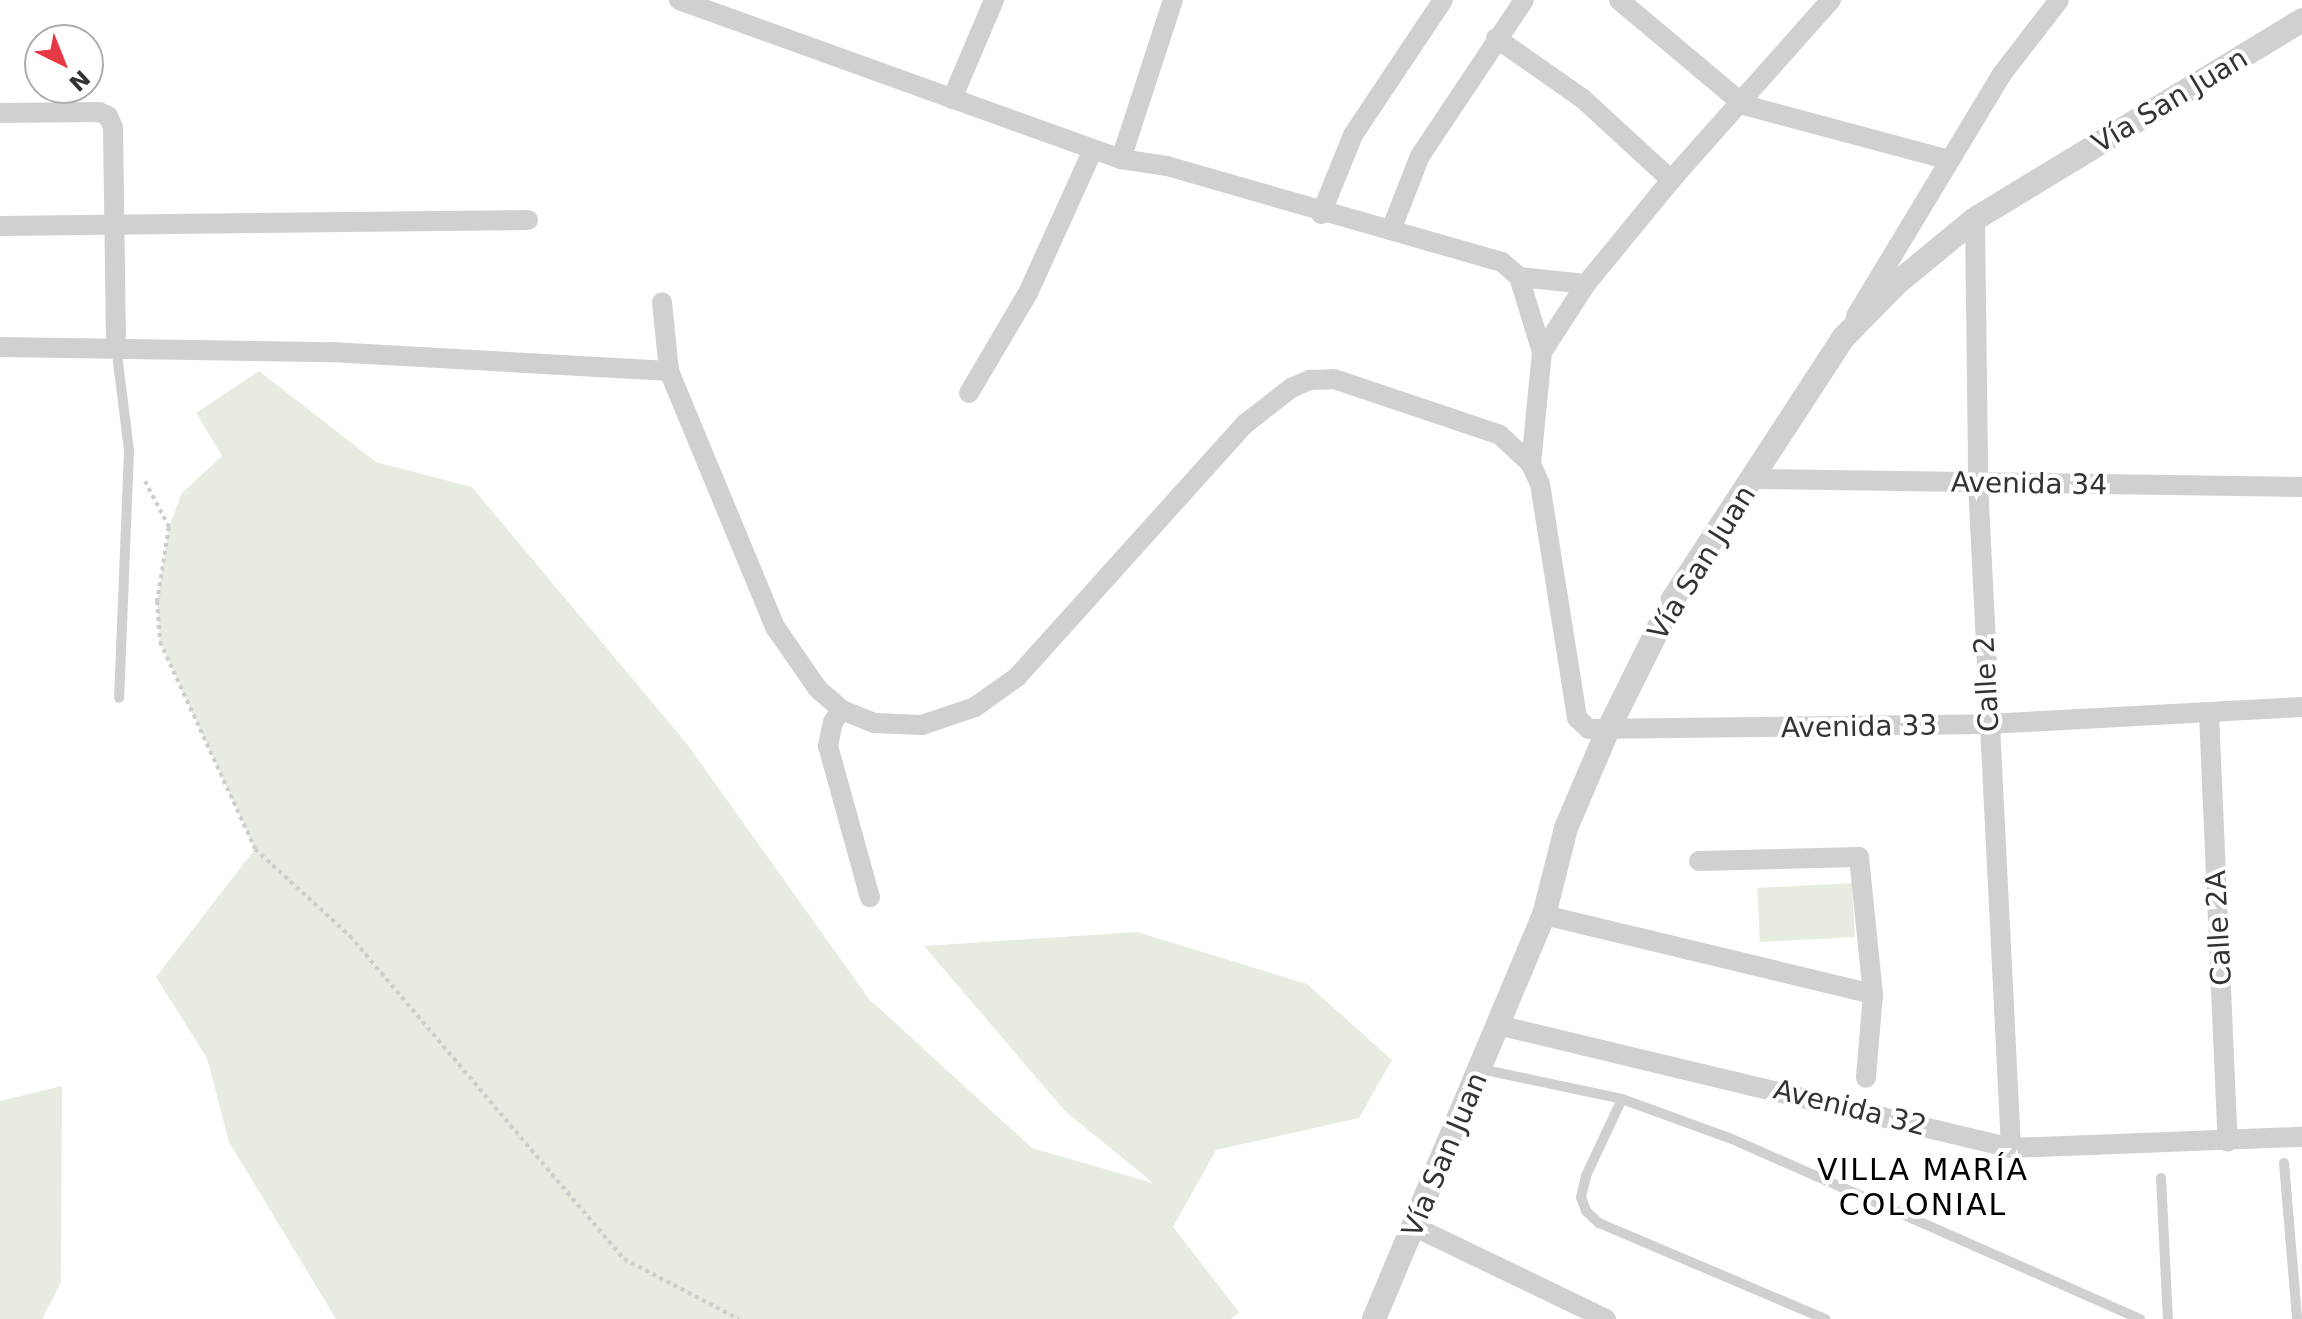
<!DOCTYPE html>
<html>
<head>
<meta charset="utf-8">
<style>
  body { margin:0 }
  #map { position:relative; width:2302px; height:1319px; overflow:hidden; background:#fff; font-family:"DejaVu Sans",sans-serif }
  div>[style] { position:absolute }
  .green>* { inset:0; background:#e6ecdf; transform-origin:0 0 }
  .path>* { height:4px; margin-top:-2px; transform-origin:0; background:repeating-linear-gradient(90deg,#cdcdcd 0 4px,transparent 0 8px) }
  .service>* { height:10px; margin:-5px; padding:0 5px; transform-origin:5px; border-radius:5px; background:#d0d0d0 }
  .minor>* { height:20px; margin:-10px; padding:0 10px; transform-origin:10px; border-radius:10px; background:#d0d0d0 }
  .tertiary>* { height:24px; margin:-12px; padding:0 12px; transform-origin:12px; border-radius:12px; background:#d0d0d0 }
  span { translate:-50% -50%; white-space:nowrap; text-align:center; line-height:1.15; -webkit-text-stroke:8px #fff; paint-order:stroke }
  .street-label { font-size:28px; color:#333 }
  .neighbourhood-label { font-size:30px; color:#000; letter-spacing:2px }
  .north { position:absolute; left:24px; top:24px; width:80px; height:80px; box-sizing:border-box; background:#fff; border:2px solid #adadad; border-radius:50%; rotate:137deg; font-size:22px; font-weight:700; line-height:32px; text-align:center; color:#333 }
  .north::after { content:''; display:block; margin:auto; width:28px; height:36px; background:#e63946; clip-path:polygon(50% 0,100% 100%,50% 72%,0 100%) }
</style>
</head>
<body>
<div id="map">
  <div class="green">
    <i style="clip-path:polygon(259px 371px,376px 462px,472px 487px,687px 744px,869px 999px,1032px 1148px,1153px 1183px,1065px 1111px,924px 946px,1137px 932px,1307px 984px,1392px 1060px,1359px 1118px,1216px 1150px,1173px 1227px,1239px 1312px,1231px 1319px,336px 1319px,229px 1142px,207px 1058px,156px 977px,255px 849px,160px 642px,157px 601px,169px 527px,182px 493px,222px 456px,196px 413px)"></i>
    <i style="left:1852px;top:883px;width:54px;height:95px;rotate:87deg"></i>
    <i style="clip-path:polygon(62px 1086px,61px 1282px,42px 1319px,0 1319px,0 1101px)"></i>
  </div>
  <div class="path">
    <i style="left:145px;top:481px;width:52px;rotate:62.4deg"></i>
    <i style="left:169px;top:527px;width:75px;rotate:99.2deg"></i>
    <i style="left:157px;top:601px;width:41px;rotate:85.8deg"></i>
    <i style="left:160px;top:642px;width:228px;rotate:65.3deg"></i>
    <i style="left:255px;top:849px;width:129px;rotate:42.5deg"></i>
    <i style="left:350px;top:936px;width:424px;rotate:49.7deg"></i>
    <i style="left:624px;top:1259px;width:130px;rotate:27.6deg"></i>
  </div>
  <div class="service">
    <i style="left:116px;top:346px;width:106px;rotate:82.9deg"></i>
    <i style="left:129px;top:451px;width:247px;rotate:92.3deg"></i>
    <i style="left:1481px;top:1069px;width:144px;rotate:12deg"></i>
    <i style="left:1622px;top:1099px;width:117px;rotate:20deg"></i>
    <i style="left:1732px;top:1139px;width:446px;rotate:23.8deg"></i>
    <i style="left:1622px;top:1099px;width:85px;rotate:115.1deg"></i>
    <i style="left:1586px;top:1176px;width:22px;rotate:103deg"></i>
    <i style="left:1581px;top:1197px;width:15px;rotate:70deg"></i>
    <i style="left:1586px;top:1211px;width:18px;rotate:43deg"></i>
    <i style="left:1599px;top:1223px;width:246px;rotate:23deg"></i>
    <i style="left:2284px;top:1163px;width:157px;rotate:85.2deg"></i>
    <i style="left:2161px;top:1178px;width:141px;rotate:87.2deg"></i>
  </div>
  <div class="minor">
    <i style="left:679px;top:0;width:470px;rotate:19.8deg"></i>
    <i style="left:1121px;top:159px;width:47px;rotate:8.7deg"></i>
    <i style="left:1167px;top:166px;width:348px;rotate:16deg"></i>
    <i style="left:1502px;top:262px;width:23px;rotate:41deg"></i>
    <i style="left:1519px;top:277px;width:78px;rotate:73deg"></i>
    <i style="left:1542px;top:352px;width:113px;rotate:95.6deg"></i>
    <i style="left:1619px;top:0;width:163px;rotate:40deg"></i>
    <i style="left:1744px;top:105px;width:212px;rotate:15deg"></i>
    <i style="left:1496px;top:38px;width:106px;rotate:35deg"></i>
    <i style="left:1583px;top:99px;width:120px;rotate:42.6deg"></i>
    <i style="left:952px;top:99px;width:108px;rotate:-67deg"></i>
    <i style="left:0;top:113px;width:99px;rotate:-0.6deg"></i>
    <i style="left:99px;top:112px;width:10px;rotate:24deg"></i>
    <i style="left:108px;top:116px;width:12px;rotate:66deg"></i>
    <i style="left:113px;top:127px;width:219px;rotate:89.2deg"></i>
    <i style="left:1121px;top:159px;width:167px;rotate:-71.9deg"></i>
    <i style="left:1321px;top:214px;width:85px;rotate:-67.9deg"></i>
    <i style="left:1353px;top:135px;width:162px;rotate:-56.3deg"></i>
    <i style="left:1975px;top:219px;width:264px;rotate:89.3deg"></i>
    <i style="left:1978px;top:483px;width:666px;rotate:87.16deg"></i>
    <i style="left:0;top:226px;width:528px;rotate:-0.65deg"></i>
    <i style="left:1391px;top:230px;width:79px;rotate:-68.6deg"></i>
    <i style="left:1420px;top:156px;width:187px;rotate:-56.3deg"></i>
    <i style="left:1519px;top:277px;width:67px;rotate:6deg"></i>
    <i style="left:1856px;top:316px;width:283px;rotate:-58.9deg"></i>
    <i style="left:2002px;top:74px;width:93px;rotate:-52.4deg"></i>
    <i style="left:0;top:347px;width:331px;rotate:0.9deg"></i>
    <i style="left:331px;top:352px;width:339px;rotate:3.2deg"></i>
    <i style="left:669px;top:371px;width:69px;rotate:-95.8deg"></i>
    <i style="left:1542px;top:352px;width:81px;rotate:-57.1deg"></i>
    <i style="left:1586px;top:284px;width:134px;rotate:-50.7deg"></i>
    <i style="left:1671px;top:180px;width:241px;rotate:-48.4deg"></i>
    <i style="left:669px;top:371px;width:277px;rotate:67.5deg"></i>
    <i style="left:775px;top:627px;width:75px;rotate:55.3deg"></i>
    <i style="left:818px;top:689px;width:32px;rotate:41deg"></i>
    <i style="left:842px;top:710px;width:35px;rotate:22deg"></i>
    <i style="left:874px;top:723px;width:48px;rotate:2.4deg"></i>
    <i style="left:922px;top:725px;width:56px;rotate:-18.8deg"></i>
    <i style="left:975px;top:707px;width:52px;rotate:-35.5deg"></i>
    <i style="left:1017px;top:677px;width:341px;rotate:-48deg"></i>
    <i style="left:1245px;top:424px;width:58px;rotate:-38deg"></i>
    <i style="left:1291px;top:388px;width:21px;rotate:-23deg"></i>
    <i style="left:1310px;top:380px;width:24px;rotate:-2deg"></i>
    <i style="left:1334px;top:379px;width:175px;rotate:18.6deg"></i>
    <i style="left:1500px;top:435px;width:42px;rotate:43.1deg"></i>
    <i style="left:1531px;top:464px;width:22px;rotate:66deg"></i>
    <i style="left:1540px;top:484px;width:237px;rotate:81deg"></i>
    <i style="left:1577px;top:718px;width:16px;rotate:43deg"></i>
    <i style="left:1589px;top:729px;width:399px;rotate:-0.7deg"></i>
    <i style="left:1988px;top:724px;width:314px;rotate:-3.1deg"></i>
    <i style="left:969px;top:393px;width:116px;rotate:-59.5deg"></i>
    <i style="left:1028px;top:293px;width:157px;rotate:-65.6deg"></i>
    <i style="left:1755px;top:479px;width:547px;rotate:0.84deg"></i>
    <i style="left:842px;top:710px;width:15px;rotate:127deg"></i>
    <i style="left:833px;top:722px;width:25px;rotate:102deg"></i>
    <i style="left:828px;top:746px;width:157px;rotate:74.5deg"></i>
    <i style="left:2209px;top:714px;width:428px;rotate:87.5deg"></i>
    <i style="left:1699px;top:861px;width:160px;rotate:-1.4deg"></i>
    <i style="left:1859px;top:857px;width:138px;rotate:84.2deg"></i>
    <i style="left:1873px;top:994px;width:84px;rotate:94.8deg"></i>
    <i style="left:1544px;top:915px;width:338px;rotate:13.5deg"></i>
    <i style="left:1498px;top:1025px;width:528px;rotate:13.48deg"></i>
    <i style="left:2011px;top:1148px;width:291px;rotate:-2.2deg"></i>
    <i style="left:1415px;top:1227px;width:212px;rotate:25.7deg"></i>
  </div>
  <div class="tertiary">
    <i style="left:1374px;top:1319px;width:438px;rotate:-67.2deg"></i>
    <i style="left:1544px;top:915px;width:90px;rotate:-75.8deg"></i>
    <i style="left:1566px;top:828px;width:104px;rotate:-66.9deg"></i>
    <i style="left:1607px;top:732px;width:148px;rotate:-63.6deg"></i>
    <i style="left:1673px;top:599px;width:311px;rotate:-56.9deg"></i>
    <i style="left:1843px;top:338px;width:77px;rotate:-45.5deg"></i>
    <i style="left:1897px;top:283px;width:101px;rotate:-39.4deg"></i>
    <i style="left:1975px;top:219px;width:383px;rotate:-31.3deg"></i>
  </div>
  <div class="street-label">
    <span style="left:2170px;top:101px;rotate:-31deg">Vía San Juan</span>
    <span style="left:2029px;top:484px;rotate:1deg">Avenida 34</span>
    <span style="left:1702px;top:563px;rotate:-58deg">Vía San Juan</span>
    <span style="left:1987px;top:684px;rotate:-93deg">Calle 2</span>
    <span style="left:1859px;top:727px;rotate:-1deg">Avenida 33</span>
    <span style="left:2219px;top:928px;rotate:-93deg">Calle 2A</span>
    <span style="left:1850px;top:1108px;rotate:14deg">Avenida 32</span>
    <span style="left:1445px;top:1155px;rotate:-67deg">Vía San Juan</span>
  </div>
  <div class="neighbourhood-label">
    <span style="left:1923px;top:1187px">VILLA MARÍA<br>COLONIAL</span>
  </div>
  <div class="north">N</div>
</div>
</body>
</html>
